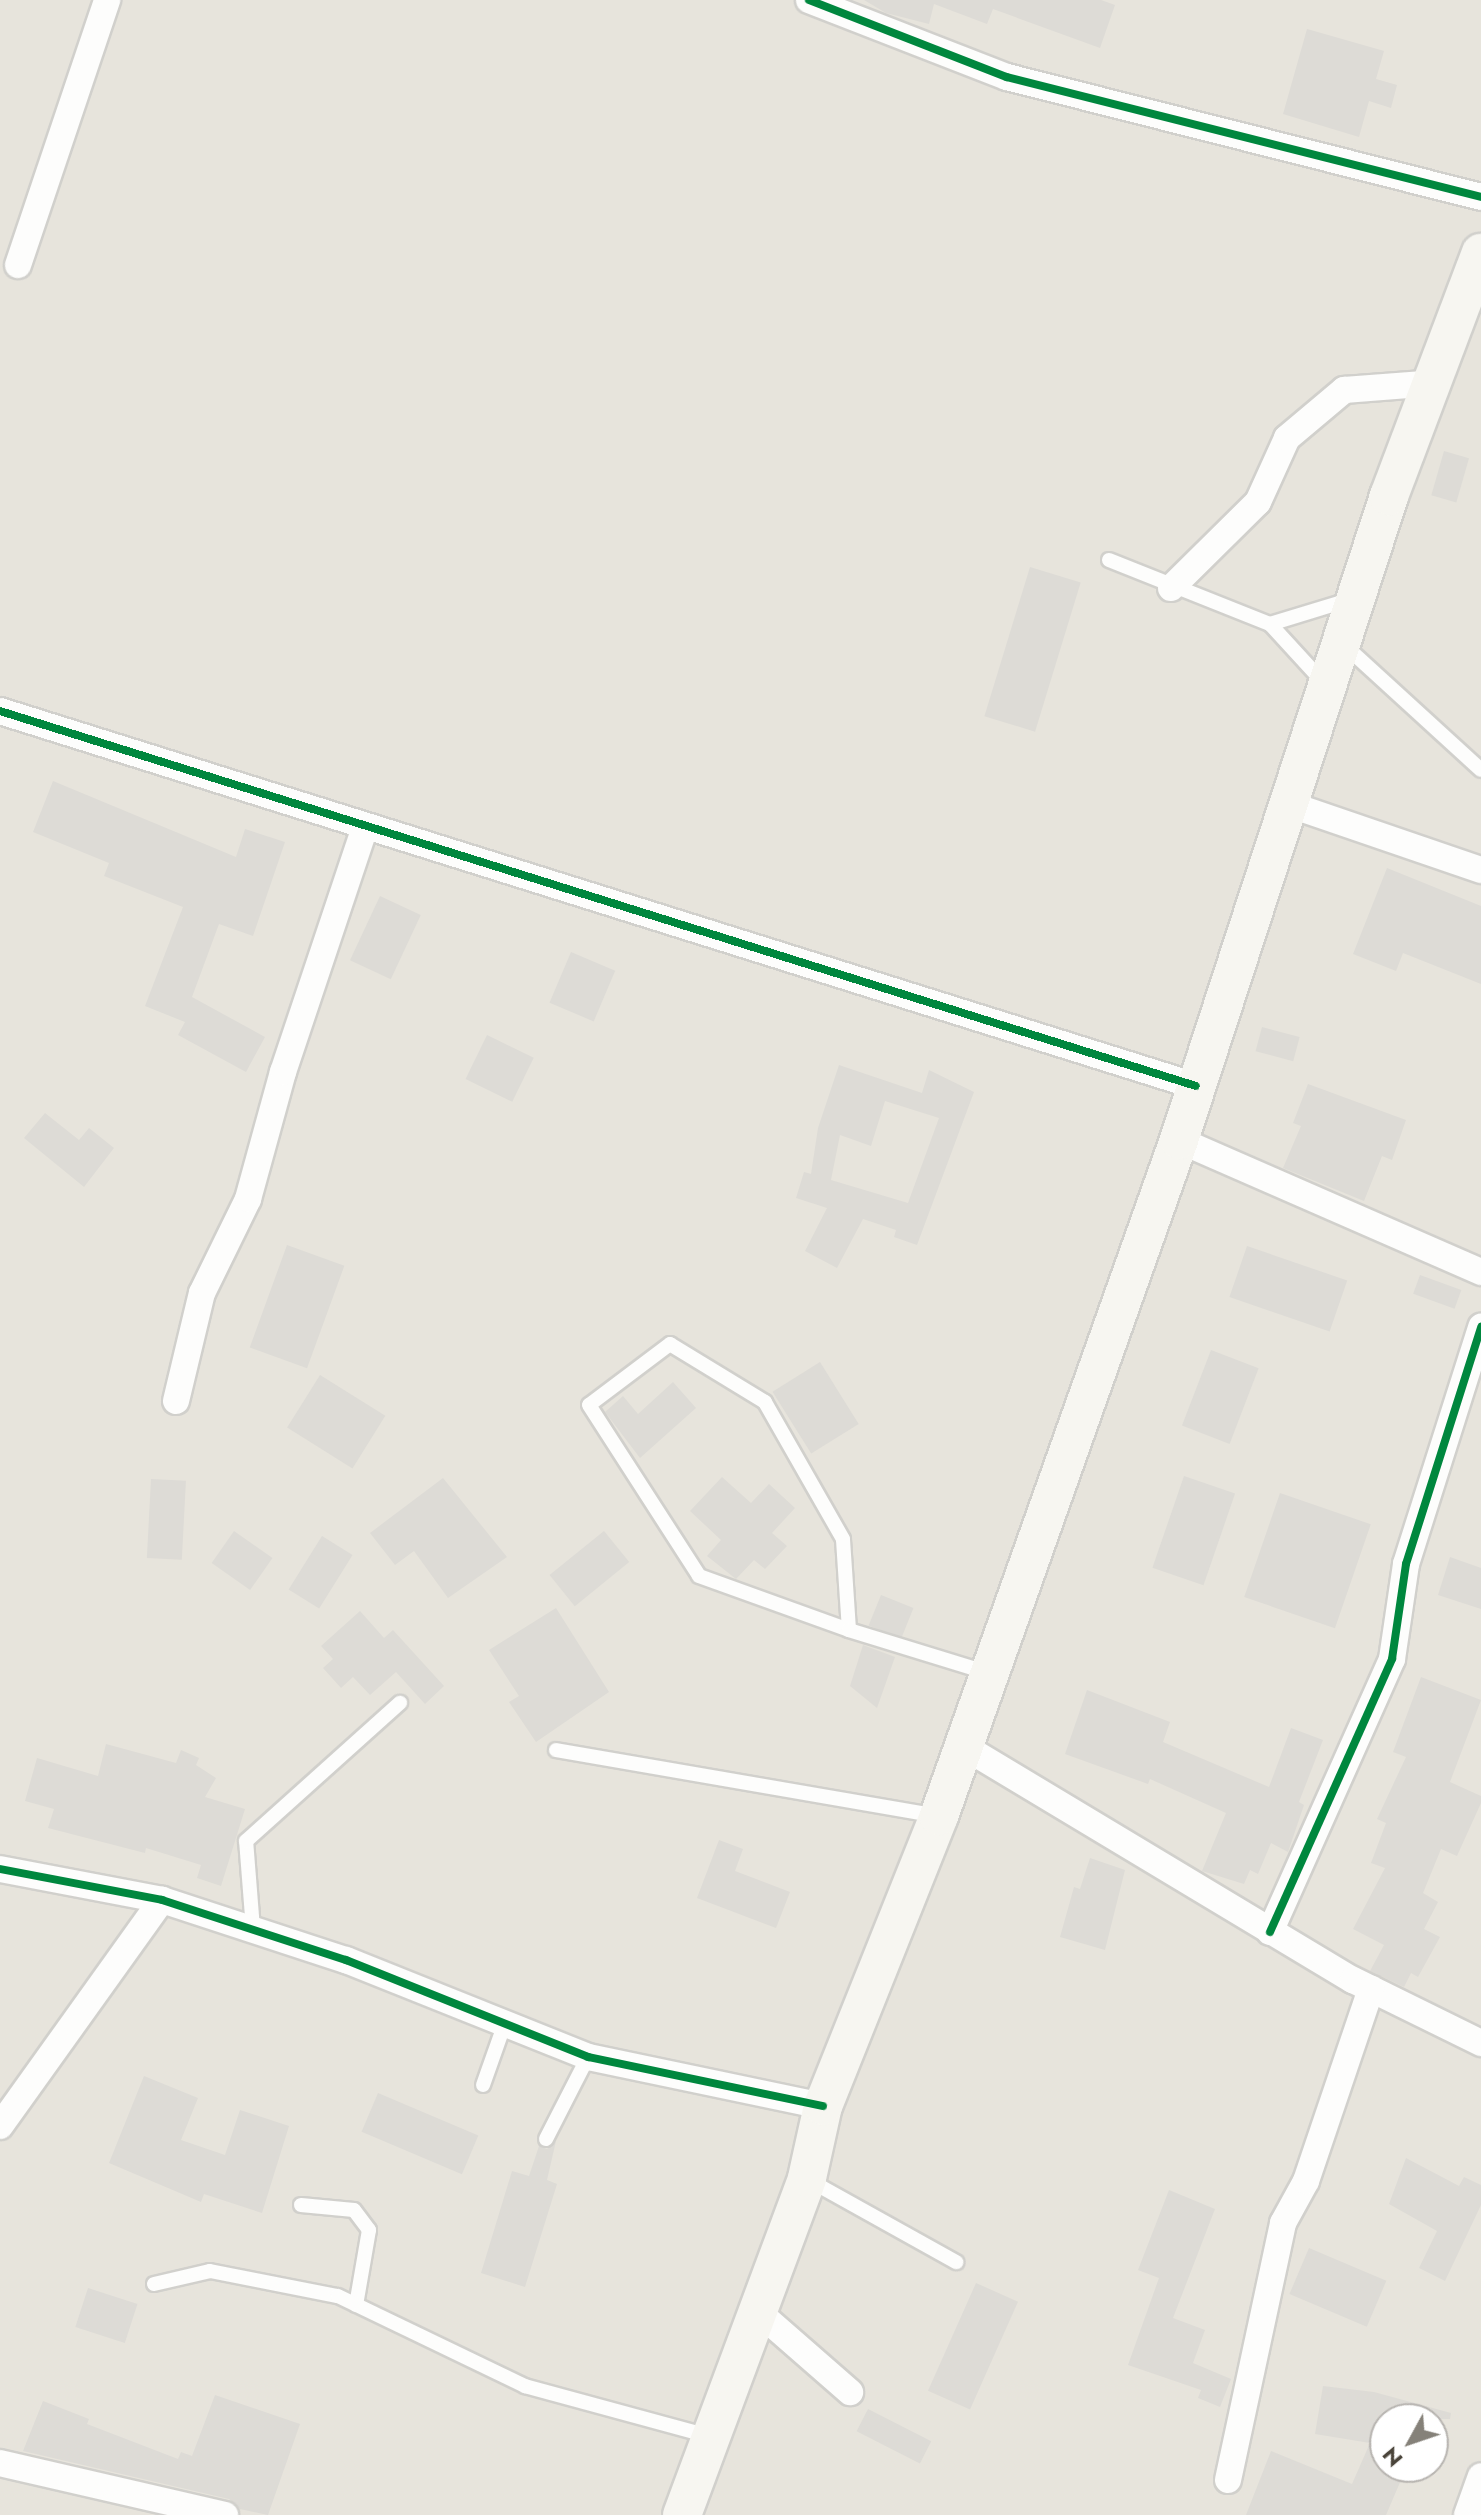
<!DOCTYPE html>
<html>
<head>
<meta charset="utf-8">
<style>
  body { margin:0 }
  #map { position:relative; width:1481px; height:2515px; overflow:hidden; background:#f3f2ee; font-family:Jost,sans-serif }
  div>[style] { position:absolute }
  .residential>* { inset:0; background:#e7e4dc }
  .building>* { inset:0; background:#dddbd6; transform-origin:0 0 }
  .roads { filter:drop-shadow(2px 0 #d1d0cc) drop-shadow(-2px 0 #d1d0cc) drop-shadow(0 2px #d1d0cc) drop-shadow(0 -2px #d1d0cc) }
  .lane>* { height:14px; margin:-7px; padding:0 7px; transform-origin:7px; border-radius:7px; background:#fdfdfc }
  .street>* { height:26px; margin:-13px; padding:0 13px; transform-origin:13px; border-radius:13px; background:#fdfdfc }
  .secondary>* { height:38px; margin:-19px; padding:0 19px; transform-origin:19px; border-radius:19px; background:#f7f6f1 }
  .cycleway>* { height:8px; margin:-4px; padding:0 4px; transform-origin:4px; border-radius:4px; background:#00873e }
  span { translate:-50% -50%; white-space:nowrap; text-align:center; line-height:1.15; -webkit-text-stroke:6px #fff; paint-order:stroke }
  .north { position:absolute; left:1369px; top:2403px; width:80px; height:80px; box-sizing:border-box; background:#fff; border:2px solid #b7b4b0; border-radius:50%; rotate:230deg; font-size:22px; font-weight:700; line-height:32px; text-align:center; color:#4a443a }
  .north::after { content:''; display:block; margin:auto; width:28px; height:36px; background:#858179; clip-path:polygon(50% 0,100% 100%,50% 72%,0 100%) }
</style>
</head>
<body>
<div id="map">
  <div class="residential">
    <i style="clip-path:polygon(evenodd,0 0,1481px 0,1481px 2515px,0 2515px,0 0,1385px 2419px,1433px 2419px,1433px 2467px,1385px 2467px,1385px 2419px)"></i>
  </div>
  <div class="building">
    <i style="clip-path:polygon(864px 0,1101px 0,1115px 5px,1100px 48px,993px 9px,987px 24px,934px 4px,929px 24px,886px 13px)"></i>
    <i style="clip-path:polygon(1307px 29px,1384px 51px,1376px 79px,1397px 85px,1391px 108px,1369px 101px,1359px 137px,1283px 114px)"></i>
    <i style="left:1444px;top:451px;width:26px;height:46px;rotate:16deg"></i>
    <i style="left:1030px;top:567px;width:53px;height:156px;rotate:17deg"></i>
    <i style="clip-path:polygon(53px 781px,236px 857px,245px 829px,285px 842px,253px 936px,219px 924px,192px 997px,265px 1037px,246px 1072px,178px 1035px,185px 1022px,145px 1006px,183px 907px,104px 876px,109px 863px,33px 832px)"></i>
    <i style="clip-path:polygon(1387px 868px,1481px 906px,1481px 984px,1403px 953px,1396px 971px,1353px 954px)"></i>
    <i style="left:380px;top:896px;width:45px;height:71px;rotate:25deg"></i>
    <i style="left:571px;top:952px;width:48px;height:55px;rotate:23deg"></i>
    <i style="left:1262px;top:1027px;width:39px;height:25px;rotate:15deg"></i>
    <i style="left:487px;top:1035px;width:52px;height:49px;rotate:26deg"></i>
    <i style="clip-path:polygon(evenodd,839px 1065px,922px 1093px,929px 1070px,974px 1092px,917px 1245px,894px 1237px,896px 1230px,863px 1219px,837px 1268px,805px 1251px,827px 1208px,796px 1198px,804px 1172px,811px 1174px,818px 1128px,839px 1065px,885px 1101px,939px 1118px,908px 1203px,831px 1180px,840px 1135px,871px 1146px,885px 1101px)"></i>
    <i style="clip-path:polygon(1308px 1084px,1406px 1120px,1392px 1160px,1382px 1156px,1364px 1201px,1283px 1168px,1301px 1126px,1293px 1123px)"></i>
    <i style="clip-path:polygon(45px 1113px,79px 1140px,89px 1128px,114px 1148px,84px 1187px,24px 1138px)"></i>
    <i style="left:287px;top:1245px;width:61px;height:109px;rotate:20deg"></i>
    <i style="left:1247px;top:1246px;width:106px;height:54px;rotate:19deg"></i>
    <i style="left:1420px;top:1275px;width:44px;height:20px;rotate:20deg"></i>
    <i style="left:1211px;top:1350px;width:51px;height:81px;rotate:21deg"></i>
    <i style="left:820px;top:1362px;width:73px;height:56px;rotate:58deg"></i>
    <i style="left:320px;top:1375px;width:77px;height:62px;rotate:32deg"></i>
    <i style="clip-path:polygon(673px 1382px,696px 1408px,640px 1458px,605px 1412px,623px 1396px,638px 1414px)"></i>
    <i style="left:1184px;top:1476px;width:54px;height:97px;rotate:19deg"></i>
    <i style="clip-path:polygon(722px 1477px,751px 1503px,769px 1484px,795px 1508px,772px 1533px,787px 1546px,765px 1569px,754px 1560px,736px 1579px,707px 1556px,721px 1540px,690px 1511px)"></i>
    <i style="clip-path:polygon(443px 1478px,507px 1557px,448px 1598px,414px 1551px,395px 1565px,370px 1533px)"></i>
    <i style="left:151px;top:1479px;width:35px;height:79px;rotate:3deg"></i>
    <i style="left:1280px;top:1493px;width:96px;height:110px;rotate:19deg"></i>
    <i style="left:234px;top:1531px;width:47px;height:39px;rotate:35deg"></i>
    <i style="left:604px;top:1531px;width:40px;height:70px;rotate:51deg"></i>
    <i style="left:322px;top:1536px;width:36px;height:63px;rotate:32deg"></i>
    <i style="clip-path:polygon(1450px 1557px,1481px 1568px,1481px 1609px,1438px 1595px)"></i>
    <i style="left:881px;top:1595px;width:35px;height:33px;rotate:22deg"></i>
    <i style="clip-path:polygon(556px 1608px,609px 1692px,536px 1742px,509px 1702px,519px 1696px,489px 1650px)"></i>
    <i style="clip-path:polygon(360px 1611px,384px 1638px,393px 1630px,444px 1686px,425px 1704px,396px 1672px,370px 1695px,353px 1677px,341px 1688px,323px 1668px,333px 1659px,321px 1646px)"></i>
    <i style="clip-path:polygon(863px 1645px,895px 1657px,877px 1708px,850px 1686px)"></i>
    <i style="clip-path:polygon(1421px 1677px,1481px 1700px,1450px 1782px,1481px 1796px,1481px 1803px,1457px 1856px,1441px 1849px,1423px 1893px,1438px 1902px,1424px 1929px,1440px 1937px,1418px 1977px,1411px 1973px,1404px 1987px,1370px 1971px,1384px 1945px,1353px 1929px,1385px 1868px,1371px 1863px,1386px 1823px,1377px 1819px,1406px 1757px,1393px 1752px)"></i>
    <i style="clip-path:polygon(1087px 1690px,1170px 1722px,1163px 1742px,1269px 1787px,1291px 1728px,1323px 1740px,1299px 1802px,1304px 1805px,1288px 1852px,1271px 1843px,1258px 1874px,1250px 1870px,1244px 1884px,1202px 1871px,1226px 1813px,1150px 1779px,1148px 1784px,1065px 1754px)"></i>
    <i style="clip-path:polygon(106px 1744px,176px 1763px,181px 1750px,199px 1758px,196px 1765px,216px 1778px,205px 1797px,245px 1809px,221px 1886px,197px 1878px,201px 1865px,146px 1848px,145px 1853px,48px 1828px,54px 1809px,25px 1801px,37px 1758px,98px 1776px)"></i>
    <i style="clip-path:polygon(719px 1840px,743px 1849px,735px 1871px,790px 1892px,776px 1928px,697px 1898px)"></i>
    <i style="clip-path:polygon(1090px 1858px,1125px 1870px,1105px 1950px,1060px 1937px,1074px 1887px,1080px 1889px)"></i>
    <i style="clip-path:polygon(144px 2076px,198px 2098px,181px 2140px,225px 2155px,240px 2110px,289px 2126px,262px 2213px,204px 2194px,201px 2202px,109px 2163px)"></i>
    <i style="left:378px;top:2093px;width:109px;height:42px;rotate:23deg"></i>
    <i style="clip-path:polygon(556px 2141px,547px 2180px,557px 2184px,525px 2287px,481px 2273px,512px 2171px,529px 2176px,539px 2146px,547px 2149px)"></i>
    <i style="clip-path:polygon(1406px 2158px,1459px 2186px,1464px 2177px,1481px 2185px,1481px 2205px,1445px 2281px,1419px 2268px,1437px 2231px,1389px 2204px)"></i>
    <i style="clip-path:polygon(1169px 2190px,1215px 2209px,1173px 2318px,1205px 2330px,1193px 2363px,1231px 2379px,1220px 2407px,1198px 2398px,1201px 2390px,1128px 2365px,1159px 2278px,1138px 2270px)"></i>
    <i style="left:1309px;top:2248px;width:84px;height:50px;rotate:23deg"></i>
    <i style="left:976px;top:2283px;width:46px;height:118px;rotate:24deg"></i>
    <i style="left:88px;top:2288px;width:52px;height:41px;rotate:18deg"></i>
    <i style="clip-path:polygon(1323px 2386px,1374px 2392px,1451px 2413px,1450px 2419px,1385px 2419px,1385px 2467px,1404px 2473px,1386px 2515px,1246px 2515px,1271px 2451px,1352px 2484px,1370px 2443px,1315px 2434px)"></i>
    <i style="clip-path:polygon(215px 2395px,300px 2424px,268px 2515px,240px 2509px,229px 2499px,23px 2451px,43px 2401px,89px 2419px,87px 2424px,178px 2459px,181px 2452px,192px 2456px)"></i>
    <i style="left:868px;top:2409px;width:71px;height:25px;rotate:27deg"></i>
  </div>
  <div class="roads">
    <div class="lane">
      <i style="left:1109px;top:560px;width:173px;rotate:21.7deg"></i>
      <i style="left:1270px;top:624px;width:86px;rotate:-17deg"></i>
      <i style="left:1270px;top:624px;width:80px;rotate:47.5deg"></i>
      <i style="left:1342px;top:643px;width:188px;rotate:42.4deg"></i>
      <i style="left:849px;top:1630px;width:91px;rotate:-93.8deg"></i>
      <i style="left:843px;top:1539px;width:158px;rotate:-119.7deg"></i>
      <i style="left:765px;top:1402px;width:111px;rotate:-148.6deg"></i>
      <i style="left:670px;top:1344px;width:101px;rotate:143deg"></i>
      <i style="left:589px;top:1405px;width:203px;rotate:57.2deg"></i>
      <i style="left:699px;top:1576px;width:159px;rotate:19.8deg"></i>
      <i style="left:849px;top:1630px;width:146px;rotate:17.1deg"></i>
      <i style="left:556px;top:1750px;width:388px;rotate:9.8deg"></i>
      <i style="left:253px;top:1929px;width:88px;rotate:-94.5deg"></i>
      <i style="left:246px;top:1841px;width:207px;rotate:-41.9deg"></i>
      <i style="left:483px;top:2085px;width:66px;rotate:-70.5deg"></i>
      <i style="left:546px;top:2139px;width:92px;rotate:-62.9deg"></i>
      <i style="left:807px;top:2179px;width:171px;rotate:29.1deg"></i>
      <i style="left:301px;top:2205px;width:53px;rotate:5.4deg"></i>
      <i style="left:354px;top:2210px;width:25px;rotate:53deg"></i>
      <i style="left:369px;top:2230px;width:76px;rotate:99.8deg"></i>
      <i style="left:154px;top:2284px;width:57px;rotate:-13.1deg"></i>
      <i style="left:210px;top:2271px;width:130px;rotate:11.1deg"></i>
      <i style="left:338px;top:2296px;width:208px;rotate:25.7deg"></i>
      <i style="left:525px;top:2386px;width:191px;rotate:15.2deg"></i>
    </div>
    <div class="street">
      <i style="left:809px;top:0;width:212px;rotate:21.3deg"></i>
      <i style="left:1007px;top:77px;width:489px;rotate:14.2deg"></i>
      <i style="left:18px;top:265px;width:280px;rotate:-71.4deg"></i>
      <i style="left:1171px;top:588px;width:122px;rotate:-44.7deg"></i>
      <i style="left:1258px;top:502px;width:70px;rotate:-65.6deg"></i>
      <i style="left:1287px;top:438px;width:75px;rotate:-40.1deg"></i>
      <i style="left:1344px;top:390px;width:90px;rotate:-4.4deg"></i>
      <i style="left:0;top:711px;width:1253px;rotate:17.41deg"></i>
      <i style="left:1288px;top:804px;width:204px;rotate:18.9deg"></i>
      <i style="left:1179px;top:1140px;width:330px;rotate:23.6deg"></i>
      <i style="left:176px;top:1401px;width:111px;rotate:-76.5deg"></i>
      <i style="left:202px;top:1293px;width:105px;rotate:-63.9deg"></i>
      <i style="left:248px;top:1199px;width:132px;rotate:-74.6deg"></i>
      <i style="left:283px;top:1072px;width:258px;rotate:-71.5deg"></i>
      <i style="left:963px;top:1746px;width:455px;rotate:31deg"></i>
      <i style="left:1353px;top:1980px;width:143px;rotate:26.2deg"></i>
      <i style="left:0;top:1869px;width:165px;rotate:10.8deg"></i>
      <i style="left:162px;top:1900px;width:194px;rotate:18.1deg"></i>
      <i style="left:346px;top:1960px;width:261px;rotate:21.8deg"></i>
      <i style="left:588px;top:2057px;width:240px;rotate:11.8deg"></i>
      <i style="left:1270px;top:1932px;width:299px;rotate:-65.9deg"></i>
      <i style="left:1392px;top:1659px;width:96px;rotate:-81.6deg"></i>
      <i style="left:1406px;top:1564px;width:249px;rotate:-72.4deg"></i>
      <i style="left:0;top:2126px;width:278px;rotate:-54.4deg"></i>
      <i style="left:756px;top:2310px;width:125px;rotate:41.1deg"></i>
      <i style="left:0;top:2463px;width:231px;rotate:13deg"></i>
      <i style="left:1228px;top:2480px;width:263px;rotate:-77.9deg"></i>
      <i style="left:1283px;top:2223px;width:48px;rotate:-61.3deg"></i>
      <i style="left:1306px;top:2181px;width:203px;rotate:-71.3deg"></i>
      <i style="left:1467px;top:2515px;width:41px;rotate:-70.3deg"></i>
    </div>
    <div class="secondary">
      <i style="left:682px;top:2515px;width:359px;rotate:-69.6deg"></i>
      <i style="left:807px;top:2178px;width:74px;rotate:-77.5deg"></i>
      <i style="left:823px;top:2106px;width:312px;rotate:-68.2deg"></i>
      <i style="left:939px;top:1816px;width:717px;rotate:-70.45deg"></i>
      <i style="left:1179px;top:1140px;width:677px;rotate:-71.94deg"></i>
      <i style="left:1389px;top:496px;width:260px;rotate:-69.3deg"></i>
    </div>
  </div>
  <div class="cycleway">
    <i style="left:809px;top:0;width:212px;rotate:21.3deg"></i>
    <i style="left:1007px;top:77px;width:489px;rotate:14.2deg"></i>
    <i style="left:0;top:711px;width:1253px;rotate:17.41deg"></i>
    <i style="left:0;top:1869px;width:165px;rotate:10.8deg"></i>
    <i style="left:162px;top:1900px;width:194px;rotate:18.1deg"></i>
    <i style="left:346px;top:1960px;width:261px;rotate:21.8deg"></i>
    <i style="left:588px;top:2057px;width:240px;rotate:11.8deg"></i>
    <i style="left:1270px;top:1932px;width:299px;rotate:-65.9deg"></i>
    <i style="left:1392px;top:1659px;width:96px;rotate:-81.6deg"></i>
    <i style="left:1406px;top:1564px;width:249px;rotate:-72.4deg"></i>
  </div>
  <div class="north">N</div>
</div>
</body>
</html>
